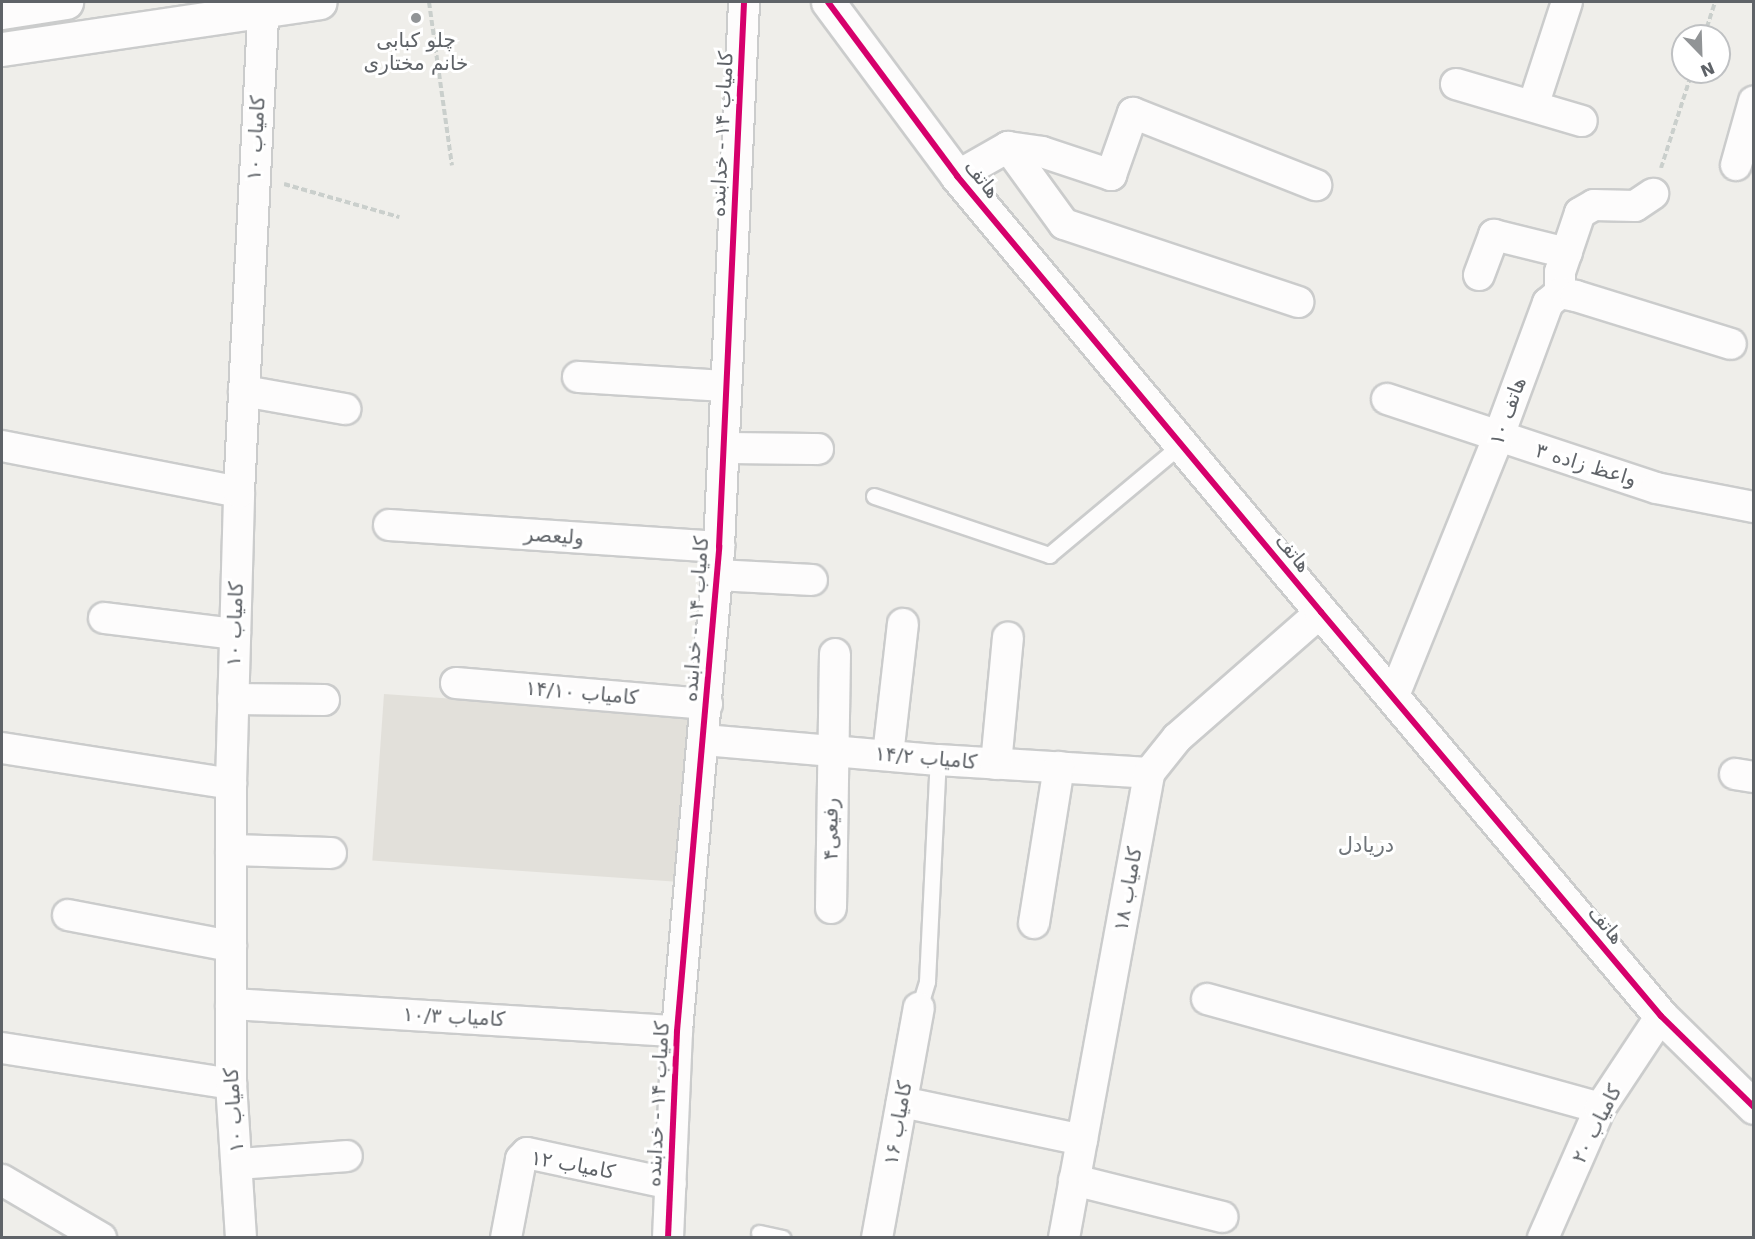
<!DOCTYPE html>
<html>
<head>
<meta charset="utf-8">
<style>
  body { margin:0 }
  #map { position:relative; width:1755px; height:1239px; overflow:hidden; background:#efeeea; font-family:"DejaVu Sans",Cairo,sans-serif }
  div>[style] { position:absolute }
  .education>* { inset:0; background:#e2e0da; transform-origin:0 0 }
  .path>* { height:4px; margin-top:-2px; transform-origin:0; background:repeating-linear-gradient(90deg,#cacfcc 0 6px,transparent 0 9px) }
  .roads { filter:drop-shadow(2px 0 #cbcccc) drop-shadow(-2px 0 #cbcccc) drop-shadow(0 2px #cbcccc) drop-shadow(0 -2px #cbcccc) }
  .service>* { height:15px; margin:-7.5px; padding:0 7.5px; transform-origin:7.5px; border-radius:7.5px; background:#fdfcfc }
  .minor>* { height:30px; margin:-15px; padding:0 15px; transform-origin:15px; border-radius:15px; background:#fdfcfc }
  .tertiary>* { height:33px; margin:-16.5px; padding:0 16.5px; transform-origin:16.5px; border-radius:16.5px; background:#fdfcfc }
  .secondary>* { height:33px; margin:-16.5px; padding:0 16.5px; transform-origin:16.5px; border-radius:16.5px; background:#fdfcfc }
  .cycleway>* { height:6px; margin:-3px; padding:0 3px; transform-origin:3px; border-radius:3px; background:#d6006c }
  .dots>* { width:16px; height:16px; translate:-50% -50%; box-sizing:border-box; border:3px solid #fff; border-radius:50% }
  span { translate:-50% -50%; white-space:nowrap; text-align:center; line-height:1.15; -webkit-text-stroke:6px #fff; paint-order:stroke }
  .poi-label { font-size:20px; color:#5f6368 }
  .street-label { font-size:20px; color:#5f6368 }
  .neighbourhood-label { font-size:21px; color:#70757a }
  .frame { position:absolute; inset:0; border:3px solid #5f6368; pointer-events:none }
  .north { position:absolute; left:1671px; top:24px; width:60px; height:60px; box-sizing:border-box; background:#fff; border:2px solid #bfc1c3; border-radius:50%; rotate:157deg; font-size:16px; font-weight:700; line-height:24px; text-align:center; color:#5f6368 }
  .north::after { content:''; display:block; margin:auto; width:21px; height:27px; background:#919496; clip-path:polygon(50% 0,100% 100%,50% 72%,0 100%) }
</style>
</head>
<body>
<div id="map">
  <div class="education">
    <i style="left:384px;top:694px;width:312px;height:167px;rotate:4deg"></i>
  </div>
  <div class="path">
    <i style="left:429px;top:2px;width:165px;rotate:82deg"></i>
    <i style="left:1704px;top:36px;width:36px;rotate:-72deg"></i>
    <i style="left:1661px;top:168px;width:101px;rotate:-72.1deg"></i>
    <i style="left:284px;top:184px;width:120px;rotate:16deg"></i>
  </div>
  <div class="roads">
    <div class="service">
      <i style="left:874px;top:496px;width:185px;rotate:18.6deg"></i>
      <i style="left:1049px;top:555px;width:175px;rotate:-39.9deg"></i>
      <i style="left:919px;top:1008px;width:28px;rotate:-73deg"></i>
      <i style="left:927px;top:981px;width:221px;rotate:-87.2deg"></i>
      <i style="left:759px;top:1233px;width:24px;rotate:12deg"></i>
    </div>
    <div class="minor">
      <i style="left:1456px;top:84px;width:131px;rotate:16.4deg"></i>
      <i style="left:1533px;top:106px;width:109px;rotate:-71.9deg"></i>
      <i style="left:1008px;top:147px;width:95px;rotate:54deg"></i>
      <i style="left:1064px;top:224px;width:247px;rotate:18.4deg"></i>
      <i style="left:1736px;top:165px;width:66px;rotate:-74.3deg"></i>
      <i style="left:957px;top:176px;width:59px;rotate:-29.6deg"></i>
      <i style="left:1008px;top:147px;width:34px;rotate:8deg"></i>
      <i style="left:1042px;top:152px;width:73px;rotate:18.4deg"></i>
      <i style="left:1111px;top:175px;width:66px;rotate:-70.5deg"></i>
      <i style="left:1133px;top:113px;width:197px;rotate:21.5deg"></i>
      <i style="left:1479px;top:275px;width:43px;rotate:-69.4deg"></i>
      <i style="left:1494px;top:235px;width:75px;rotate:13.9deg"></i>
      <i style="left:1560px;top:293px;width:21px;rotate:-90deg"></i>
      <i style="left:1560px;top:272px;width:62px;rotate:-71.3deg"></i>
      <i style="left:1580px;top:213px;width:16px;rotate:-30deg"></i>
      <i style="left:1594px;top:205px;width:41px;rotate:1.4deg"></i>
      <i style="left:1635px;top:206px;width:22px;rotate:-34deg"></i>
      <i style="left:578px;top:377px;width:148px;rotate:3.5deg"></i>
      <i style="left:244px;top:391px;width:103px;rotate:10.1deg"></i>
      <i style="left:1387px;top:399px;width:283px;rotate:18.3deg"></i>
      <i style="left:1656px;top:488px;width:100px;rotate:11deg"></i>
      <i style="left:2px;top:446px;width:241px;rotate:11deg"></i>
      <i style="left:724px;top:448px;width:94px;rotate:0.6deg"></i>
      <i style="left:389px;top:525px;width:331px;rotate:3.8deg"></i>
      <i style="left:717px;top:575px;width:95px;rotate:3deg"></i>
      <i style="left:104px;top:618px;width:132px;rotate:7deg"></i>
      <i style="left:456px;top:683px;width:252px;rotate:4.8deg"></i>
      <i style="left:1393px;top:698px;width:280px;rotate:-68deg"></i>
      <i style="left:1498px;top:438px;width:144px;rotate:-69.7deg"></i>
      <i style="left:1548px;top:303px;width:16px;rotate:-40deg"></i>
      <i style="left:1560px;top:293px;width:16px;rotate:11deg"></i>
      <i style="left:1576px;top:296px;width:162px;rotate:17.2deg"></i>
      <i style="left:233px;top:699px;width:91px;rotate:0.6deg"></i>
      <i style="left:704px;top:740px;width:235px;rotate:4.9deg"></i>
      <i style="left:938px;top:760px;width:211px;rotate:3.5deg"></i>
      <i style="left:2px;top:748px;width:232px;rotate:8.9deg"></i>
      <i style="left:888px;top:755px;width:132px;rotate:-83.5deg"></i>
      <i style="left:996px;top:764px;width:127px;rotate:-84.6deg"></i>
      <i style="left:1735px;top:774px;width:19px;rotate:9deg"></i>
      <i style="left:231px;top:850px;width:100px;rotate:1.7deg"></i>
      <i style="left:831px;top:908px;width:254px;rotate:-89.1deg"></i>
      <i style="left:68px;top:915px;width:166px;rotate:10.8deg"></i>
      <i style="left:1034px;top:923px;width:158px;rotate:-80.9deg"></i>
      <i style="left:1207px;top:999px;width:408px;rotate:15.5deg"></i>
      <i style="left:231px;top:1004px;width:447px;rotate:3.5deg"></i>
      <i style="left:2px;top:1048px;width:232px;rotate:8.9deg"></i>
      <i style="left:902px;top:1102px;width:184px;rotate:11.9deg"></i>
      <i style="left:238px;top:1164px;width:109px;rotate:-4.2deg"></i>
      <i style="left:2px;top:1180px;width:115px;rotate:30.4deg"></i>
      <i style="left:1074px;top:1180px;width:153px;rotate:14deg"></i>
      <i style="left:241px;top:1238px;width:154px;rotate:-93.7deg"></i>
      <i style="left:231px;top:1084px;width:300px;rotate:-90deg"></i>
      <i style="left:231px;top:784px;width:292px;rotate:-88.4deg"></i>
      <i style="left:239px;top:492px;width:483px;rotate:-87.1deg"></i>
      <i style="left:506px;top:1238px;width:80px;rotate:-79.2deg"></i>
      <i style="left:521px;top:1159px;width:8px;rotate:-45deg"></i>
      <i style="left:527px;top:1153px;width:147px;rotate:12.1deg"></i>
      <i style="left:668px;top:1238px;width:207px;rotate:-87.5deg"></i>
      <i style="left:677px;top:1031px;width:486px;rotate:-85deg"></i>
      <i style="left:719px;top:547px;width:546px;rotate:-87.37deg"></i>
      <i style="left:877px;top:1238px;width:234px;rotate:-79.7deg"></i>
      <i style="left:1064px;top:1238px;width:473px;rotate:-79.6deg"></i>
      <i style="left:1149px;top:773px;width:45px;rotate:-51.3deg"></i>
      <i style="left:1177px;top:738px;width:191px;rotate:-41.2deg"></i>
      <i style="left:1543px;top:1238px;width:142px;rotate:-66.3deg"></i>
      <i style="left:1600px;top:1108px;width:110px;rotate:-56.5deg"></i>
    </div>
    <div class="tertiary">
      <i style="left:828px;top:2px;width:217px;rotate:53.4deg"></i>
      <i style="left:957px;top:176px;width:568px;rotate:50.14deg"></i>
      <i style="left:1321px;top:612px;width:528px;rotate:49.92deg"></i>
      <i style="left:1661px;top:1016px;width:130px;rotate:44.4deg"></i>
    </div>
    <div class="secondary">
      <i style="left:2px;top:12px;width:65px;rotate:-8.9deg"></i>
      <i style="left:2px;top:49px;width:321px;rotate:-8.4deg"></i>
    </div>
  </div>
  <div class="cycleway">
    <i style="left:828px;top:2px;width:217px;rotate:53.4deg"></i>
    <i style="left:957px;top:176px;width:568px;rotate:50.14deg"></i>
    <i style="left:1321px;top:612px;width:528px;rotate:49.92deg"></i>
    <i style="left:1661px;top:1016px;width:130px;rotate:44.4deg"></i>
    <i style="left:668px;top:1238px;width:207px;rotate:-87.5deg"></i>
    <i style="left:677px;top:1031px;width:486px;rotate:-85deg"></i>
    <i style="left:719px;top:547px;width:546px;rotate:-87.37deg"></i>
  </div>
  <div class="dots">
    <i style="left:416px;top:18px;background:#919496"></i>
  </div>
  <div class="poi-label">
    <span style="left:416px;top:52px">چلو کبابی<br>خانم مختاری</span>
  </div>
  <div class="street-label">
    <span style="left:722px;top:134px;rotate:-87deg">کامیاب ۱۴ - خدابنده</span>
    <span style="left:256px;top:138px;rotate:-87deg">کامیاب ۱۰</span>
    <span style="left:982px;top:179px;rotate:51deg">هاتف</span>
    <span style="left:1508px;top:411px;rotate:-70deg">هاتف ۱۰</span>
    <span style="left:1586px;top:465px;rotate:17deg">واعظ زاده ۳</span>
    <span style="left:554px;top:536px;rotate:4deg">ولیعصر</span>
    <span style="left:1293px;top:553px;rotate:51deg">هاتف</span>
    <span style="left:696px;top:619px;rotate:-86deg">کامیاب ۱۴ - خدابنده</span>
    <span style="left:235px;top:624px;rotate:-88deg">کامیاب ۱۰</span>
    <span style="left:582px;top:693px;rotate:5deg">کامیاب ۱۴/۱۰</span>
    <span style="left:926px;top:758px;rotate:5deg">کامیاب ۱۴/۲</span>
    <span style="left:831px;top:829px;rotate:-90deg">رفیعی۴</span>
    <span style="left:1128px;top:889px;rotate:-80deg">کامیاب ۱۸</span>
    <span style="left:1606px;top:925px;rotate:50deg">هاتف</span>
    <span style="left:454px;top:1017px;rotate:3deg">کامیاب ۱۰/۳</span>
    <span style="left:658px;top:1104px;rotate:-87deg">کامیاب ۱۴ - خدابنده</span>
    <span style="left:234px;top:1110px;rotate:-94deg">کامیاب ۱۰</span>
    <span style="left:898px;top:1123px;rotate:-80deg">کامیاب ۱۶</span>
    <span style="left:1597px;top:1124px;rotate:-63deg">کامیاب ۲۰</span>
    <span style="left:573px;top:1165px;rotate:10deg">کامیاب ۱۲</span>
  </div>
  <div class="neighbourhood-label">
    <span style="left:1366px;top:845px">دریادل</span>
  </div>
  <div class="frame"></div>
  <div class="north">N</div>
</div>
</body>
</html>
